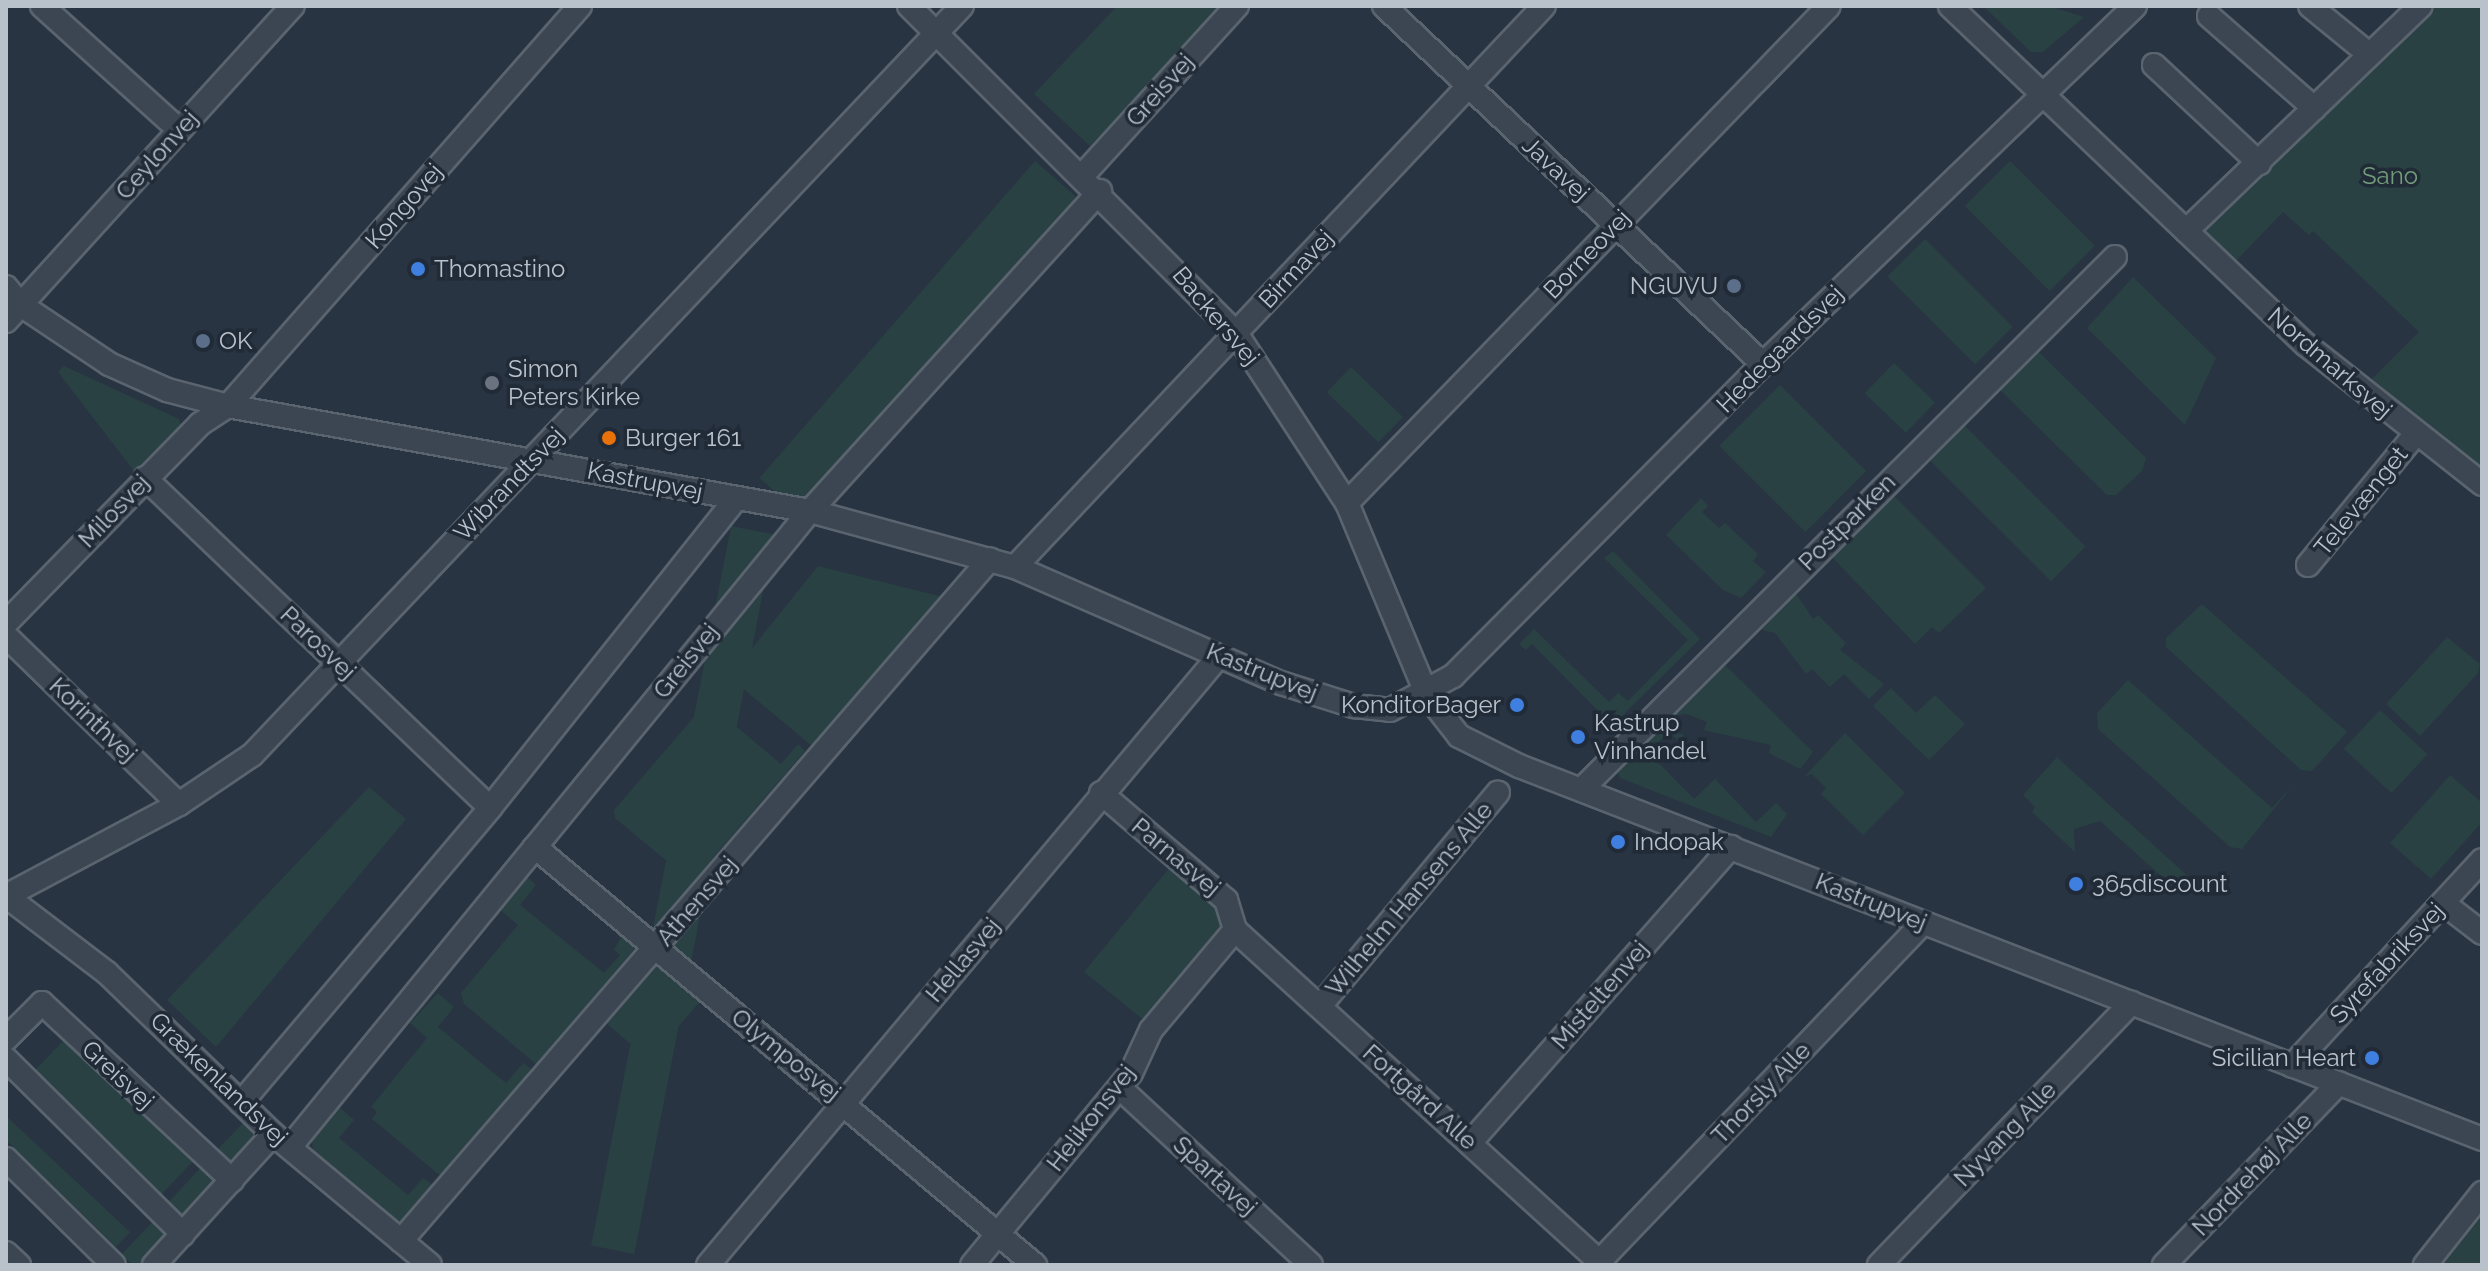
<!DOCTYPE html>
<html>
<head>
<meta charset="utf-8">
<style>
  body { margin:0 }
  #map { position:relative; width:2488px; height:1271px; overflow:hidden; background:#283442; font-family:Raleway,sans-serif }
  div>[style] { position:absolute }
  .green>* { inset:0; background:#2a4143; transform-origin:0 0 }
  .roads { filter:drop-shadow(2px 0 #5a646f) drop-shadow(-2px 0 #5a646f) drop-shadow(0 2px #5a646f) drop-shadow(0 -2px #5a646f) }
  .minor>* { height:22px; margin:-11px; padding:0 11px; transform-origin:11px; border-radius:11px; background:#3c4652 }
  .dots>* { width:22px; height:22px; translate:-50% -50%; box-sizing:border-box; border:4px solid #212b37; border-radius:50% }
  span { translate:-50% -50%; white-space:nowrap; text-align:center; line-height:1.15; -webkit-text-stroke:7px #212b37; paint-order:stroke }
  .street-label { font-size:24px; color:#b9c1cb }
  .park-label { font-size:24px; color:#719b79 }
  .poi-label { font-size:24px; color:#b9c1cb }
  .left { translate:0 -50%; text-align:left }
  .right { translate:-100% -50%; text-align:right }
  .frame { position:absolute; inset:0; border:8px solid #b9c1cb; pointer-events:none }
</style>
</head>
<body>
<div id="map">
  <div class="green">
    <i style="clip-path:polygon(1117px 6px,1226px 6px,1090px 146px,1034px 94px)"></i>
    <i style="clip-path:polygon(1983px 6px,2049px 6px,2084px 17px,2043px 52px,2031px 52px)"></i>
    <i style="clip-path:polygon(2433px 6px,2482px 6px,2482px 469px,2367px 384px,2419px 332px,2313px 231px,2309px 235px,2283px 212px,2236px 261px,2203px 229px)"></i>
    <i style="left:1035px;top:161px;width:57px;height:420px;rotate:41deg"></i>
    <i style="left:2010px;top:161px;width:120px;height:64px;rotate:45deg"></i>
    <i style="left:1925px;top:239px;width:124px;height:53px;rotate:45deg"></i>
    <i style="clip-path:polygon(2133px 277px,2216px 358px,2185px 425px,2087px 328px)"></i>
    <i style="clip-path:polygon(2038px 351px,2146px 458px,2142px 471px,2116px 495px,2107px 495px,1999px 389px)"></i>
    <i style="left:1894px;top:363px;width:57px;height:42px;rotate:44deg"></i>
    <i style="clip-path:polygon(64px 366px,179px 419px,181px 426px,134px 471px,58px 372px)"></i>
    <i style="left:1351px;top:367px;width:72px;height:35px;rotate:44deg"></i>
    <i style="left:1780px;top:385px;width:122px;height:86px;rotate:45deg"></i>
    <i style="left:1964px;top:425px;width:172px;height:49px;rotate:45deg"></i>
    <i style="clip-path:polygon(1893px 495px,1986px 588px,1939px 633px,1932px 627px,1915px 644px,1831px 556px)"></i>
    <i style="clip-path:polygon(1701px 498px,1708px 506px,1702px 512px,1719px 528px,1725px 523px,1758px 554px,1753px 561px,1766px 572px,1741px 598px,1723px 590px,1666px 535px)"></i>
    <i style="left:731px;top:526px;width:44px;height:733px;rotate:11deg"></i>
    <i style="clip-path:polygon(1613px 551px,1700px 639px,1621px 717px,1631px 728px,1623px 736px,1532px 644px,1526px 650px,1519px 644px,1534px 629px,1609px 702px,1618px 693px,1628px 701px,1688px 640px,1604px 558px)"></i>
    <i style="clip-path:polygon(818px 566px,943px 597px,812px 746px,729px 677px)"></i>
    <i style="clip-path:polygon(1795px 592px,1813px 619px,1818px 615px,1846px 643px,1840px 650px,1884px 684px,1869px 699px,1844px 674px,1830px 687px,1812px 669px,1806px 674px,1775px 633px,1758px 629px)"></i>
    <i style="clip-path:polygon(2202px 604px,2347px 732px,2312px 771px,2301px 770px,2166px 647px,2166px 638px)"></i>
    <i style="clip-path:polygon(2447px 637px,2480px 664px,2478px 673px,2420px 736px,2386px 704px)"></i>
    <i style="clip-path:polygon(1723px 663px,1813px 752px,1800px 769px,1769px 753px,1771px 745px,1704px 730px,1707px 722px,1687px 714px,1669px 716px)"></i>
    <i style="clip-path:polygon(2128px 680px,2272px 808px,2294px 784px,2242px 849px,2230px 847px,2098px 729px,2097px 713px)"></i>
    <i style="clip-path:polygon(1891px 688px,1916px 713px,1935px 695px,1965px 724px,1929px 760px,1873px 706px)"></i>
    <i style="clip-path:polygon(707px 702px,781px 764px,798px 744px,805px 751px,692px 882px,615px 818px,614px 810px)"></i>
    <i style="left:2380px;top:710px;width:65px;height:53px;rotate:43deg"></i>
    <i style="clip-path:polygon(1662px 724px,1684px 735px,1678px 740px,1669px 732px,1648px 752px,1694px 799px,1715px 779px,1756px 822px,1776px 803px,1787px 814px,1771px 837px,1620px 778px,1616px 769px)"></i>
    <i style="clip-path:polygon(1845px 733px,1905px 793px,1863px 835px,1821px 794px,1826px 788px,1812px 774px,1804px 777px)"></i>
    <i style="clip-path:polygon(2057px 757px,2061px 761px,2191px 879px,2171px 885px,2100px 821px,2074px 829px,2075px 852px,2032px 812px,2035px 807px,2023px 795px)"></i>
    <i style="clip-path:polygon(2450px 775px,2482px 803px,2482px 822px,2431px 879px,2390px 843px)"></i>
    <i style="clip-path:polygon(369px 787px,406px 819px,216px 1047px,167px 1000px)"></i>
    <i style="clip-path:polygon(1171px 866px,1222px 907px,1223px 929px,1145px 1021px,1084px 972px)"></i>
    <i style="clip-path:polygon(527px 877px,536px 885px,520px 905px,604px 973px,620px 955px,614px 950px,623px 933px,638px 945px,536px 1064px,464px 1004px,461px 993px,518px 925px,499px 909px)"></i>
    <i style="clip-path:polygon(664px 965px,704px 997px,649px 1060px,606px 1023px,657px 966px)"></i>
    <i style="clip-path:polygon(438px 993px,454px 1007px,438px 1027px,506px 1083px,523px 1063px,534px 1071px,443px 1178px,372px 1119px,377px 1112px,371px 1107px,427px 1038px,410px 1023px)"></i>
    <i style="left:69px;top:1035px;width:177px;height:56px;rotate:44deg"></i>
    <i style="clip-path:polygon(339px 1107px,354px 1120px,339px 1138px,408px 1195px,423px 1178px,435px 1186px,406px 1220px,398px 1222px,313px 1150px,312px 1139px)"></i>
    <i style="clip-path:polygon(6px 1116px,130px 1232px,116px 1247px,6px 1140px)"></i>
    <i style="clip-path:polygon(243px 1123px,256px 1134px,255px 1142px,229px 1170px,212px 1155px)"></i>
    <i style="left:206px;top:1162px;width:23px;height:62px;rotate:43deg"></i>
    <i style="clip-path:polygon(158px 1216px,173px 1230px,142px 1265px,133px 1265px,121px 1255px)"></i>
    <i style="clip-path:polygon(2482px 1216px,2482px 1265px,2443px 1265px)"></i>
  </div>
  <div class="roads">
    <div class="minor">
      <i style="left:42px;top:6px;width:185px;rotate:42.1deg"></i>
      <i style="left:909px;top:6px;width:462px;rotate:45deg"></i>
      <i style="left:1236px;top:333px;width:203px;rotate:56.9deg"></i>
      <i style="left:1347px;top:503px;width:208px;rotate:67.4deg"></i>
      <i style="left:1427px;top:695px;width:52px;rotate:52deg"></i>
      <i style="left:1459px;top:736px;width:67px;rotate:26.6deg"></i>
      <i style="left:1519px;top:766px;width:1033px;rotate:21.17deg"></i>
      <i style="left:1384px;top:6px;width:521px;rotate:43.37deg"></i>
      <i style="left:1950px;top:6px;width:490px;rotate:43.6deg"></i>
      <i style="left:2305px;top:344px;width:226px;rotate:38.3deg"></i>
      <i style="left:2310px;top:6px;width:77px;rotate:39.2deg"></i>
      <i style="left:2209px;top:16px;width:140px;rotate:41.2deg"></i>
      <i style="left:2154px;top:65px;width:144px;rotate:43deg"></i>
      <i style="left:1083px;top:175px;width:229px;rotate:-47.7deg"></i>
      <i style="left:2186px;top:231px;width:325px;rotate:-43.8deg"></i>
      <i style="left:6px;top:287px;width:23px;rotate:50deg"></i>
      <i style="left:21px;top:305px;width:106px;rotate:33.8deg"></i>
      <i style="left:109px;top:364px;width:64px;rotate:24.1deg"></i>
      <i style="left:167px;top:390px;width:63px;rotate:14.7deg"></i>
      <i style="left:228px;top:406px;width:591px;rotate:10.23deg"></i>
      <i style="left:810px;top:511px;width:213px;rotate:15.3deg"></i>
      <i style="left:1015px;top:567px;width:290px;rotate:23.6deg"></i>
      <i style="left:1281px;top:683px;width:77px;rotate:17.5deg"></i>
      <i style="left:1354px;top:706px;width:36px;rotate:6deg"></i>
      <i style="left:1390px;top:710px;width:72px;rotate:-28.4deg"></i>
      <i style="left:1453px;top:676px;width:440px;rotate:-45.2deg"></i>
      <i style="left:1763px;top:364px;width:516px;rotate:-43.9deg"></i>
      <i style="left:6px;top:321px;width:426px;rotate:-47.7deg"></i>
      <i style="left:145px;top:478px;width:477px;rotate:43.7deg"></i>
      <i style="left:1347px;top:503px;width:692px;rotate:-45.88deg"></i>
      <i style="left:2308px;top:565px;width:167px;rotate:-50.6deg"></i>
      <i style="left:1015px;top:567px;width:771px;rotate:-46.68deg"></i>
      <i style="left:6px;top:623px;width:278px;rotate:-45.7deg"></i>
      <i style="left:200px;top:424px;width:33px;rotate:-33deg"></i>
      <i style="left:228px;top:406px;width:533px;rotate:-48.65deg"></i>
      <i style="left:6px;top:636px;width:241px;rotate:44.2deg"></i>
      <i style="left:1582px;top:789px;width:753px;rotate:-44.95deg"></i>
      <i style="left:1101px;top:793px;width:165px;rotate:40.6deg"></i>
      <i style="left:1226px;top:900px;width:31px;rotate:73deg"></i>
      <i style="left:535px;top:847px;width:652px;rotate:39.9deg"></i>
      <i style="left:6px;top:896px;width:196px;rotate:-28deg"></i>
      <i style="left:179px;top:804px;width:88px;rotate:-33.9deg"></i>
      <i style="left:252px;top:755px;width:1032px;rotate:-46.53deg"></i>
      <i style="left:6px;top:896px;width:127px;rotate:37.3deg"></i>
      <i style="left:107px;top:973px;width:231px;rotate:44.1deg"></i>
      <i style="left:273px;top:1134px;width:204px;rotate:39.8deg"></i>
      <i style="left:2443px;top:903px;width:49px;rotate:37.6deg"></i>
      <i style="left:1235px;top:930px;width:498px;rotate:42.3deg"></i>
      <i style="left:1320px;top:1006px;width:278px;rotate:-50.2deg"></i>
      <i style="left:6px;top:1039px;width:51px;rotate:-45deg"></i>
      <i style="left:42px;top:1003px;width:260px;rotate:43deg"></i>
      <i style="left:6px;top:1059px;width:249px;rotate:44.7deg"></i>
      <i style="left:2292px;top:1066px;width:280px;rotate:-47.3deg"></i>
      <i style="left:1120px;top:1088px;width:260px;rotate:42.8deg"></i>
      <i style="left:241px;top:1103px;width:386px;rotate:-49.8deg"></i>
      <i style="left:490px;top:808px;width:396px;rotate:-51.5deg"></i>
      <i style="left:1470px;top:1143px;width:395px;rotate:-48.6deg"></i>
      <i style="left:290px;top:1147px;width:822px;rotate:-50.73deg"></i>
      <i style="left:810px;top:511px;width:432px;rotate:-47.8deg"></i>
      <i style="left:6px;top:1159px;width:151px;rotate:44.5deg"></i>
      <i style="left:401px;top:1241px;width:901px;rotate:-49.18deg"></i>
      <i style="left:6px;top:1253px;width:18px;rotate:43deg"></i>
      <i style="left:1599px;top:1262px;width:468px;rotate:-46.3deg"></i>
      <i style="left:154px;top:1265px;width:177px;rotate:-47.7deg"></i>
      <i style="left:708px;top:1265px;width:795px;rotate:-50deg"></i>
      <i style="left:972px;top:1265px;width:249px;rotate:-50.4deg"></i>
      <i style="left:1131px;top:1073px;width:47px;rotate:-65.1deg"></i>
      <i style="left:1151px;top:1030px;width:131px;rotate:-50deg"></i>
      <i style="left:1879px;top:1265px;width:364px;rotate:-46.1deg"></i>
      <i style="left:2164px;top:1265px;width:252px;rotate:-46.1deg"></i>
      <i style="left:2425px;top:1265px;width:92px;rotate:-51.6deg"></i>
    </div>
  </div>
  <div class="dots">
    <i style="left:418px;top:269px;background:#3f7fe0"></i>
    <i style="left:1734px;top:286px;background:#5c6f8a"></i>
    <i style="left:203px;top:341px;background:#5c6f8a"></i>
    <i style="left:492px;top:383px;background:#6b7280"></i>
    <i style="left:609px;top:438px;background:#e8710a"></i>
    <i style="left:1517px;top:705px;background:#3f7fe0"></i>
    <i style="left:1578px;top:737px;background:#3f7fe0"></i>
    <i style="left:1618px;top:842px;background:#3f7fe0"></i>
    <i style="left:2076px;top:884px;background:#3f7fe0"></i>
    <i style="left:2372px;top:1058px;background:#3f7fe0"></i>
  </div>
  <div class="street-label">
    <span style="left:1160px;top:90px;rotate:-48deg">Greisvej</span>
    <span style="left:157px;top:155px;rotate:-48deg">Ceylonvej</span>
    <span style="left:1556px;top:169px;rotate:43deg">Javavej</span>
    <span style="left:404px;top:206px;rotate:-49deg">Kongovej</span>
    <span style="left:1587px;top:254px;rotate:-46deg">Borneovej</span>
    <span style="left:1296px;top:269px;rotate:-47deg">Birmavej</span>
    <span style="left:1216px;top:316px;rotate:50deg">Backersvej</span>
    <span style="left:1780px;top:349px;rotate:-45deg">Hedegaardsvej</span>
    <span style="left:2330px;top:363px;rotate:41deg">Nordmarksvej</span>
    <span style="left:645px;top:481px;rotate:11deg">Kastrupvej</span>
    <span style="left:509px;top:484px;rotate:-46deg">Wibrandtsvej</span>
    <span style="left:2361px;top:501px;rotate:-51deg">Televænget</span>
    <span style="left:114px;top:511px;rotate:-46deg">Milosvej</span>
    <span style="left:1847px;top:522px;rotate:-45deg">Postparken</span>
    <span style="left:318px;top:643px;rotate:44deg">Parosvej</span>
    <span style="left:686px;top:661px;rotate:-51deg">Greisvej</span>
    <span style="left:1262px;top:672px;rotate:22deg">Kastrupvej</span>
    <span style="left:93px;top:720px;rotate:44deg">Korinthvej</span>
    <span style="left:1176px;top:857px;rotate:40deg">Parnasvej</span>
    <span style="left:1409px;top:899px;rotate:-50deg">Wilhelm Hansens Alle</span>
    <span style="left:697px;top:901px;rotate:-49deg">Athensvej</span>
    <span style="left:1871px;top:902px;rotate:22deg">Kastrupvej</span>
    <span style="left:963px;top:960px;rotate:-50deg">Hellasvej</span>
    <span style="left:2387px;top:963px;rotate:-47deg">Syrefabriksvej</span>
    <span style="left:1600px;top:995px;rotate:-49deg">Misteltenvej</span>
    <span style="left:786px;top:1055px;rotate:39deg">Olymposvej</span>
    <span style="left:118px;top:1075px;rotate:43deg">Greisvej</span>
    <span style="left:219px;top:1079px;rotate:44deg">Grækenlandsvej</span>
    <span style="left:1761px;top:1093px;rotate:-46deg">Thorsly Alle</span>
    <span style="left:1420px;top:1097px;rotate:42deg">Fortgård Alle</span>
    <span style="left:1091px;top:1118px;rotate:-52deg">Helikonsvej</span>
    <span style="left:2005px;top:1134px;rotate:-46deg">Nyvang Alle</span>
    <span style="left:2252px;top:1174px;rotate:-46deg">Nordrehøj Alle</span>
    <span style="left:1215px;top:1176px;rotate:43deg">Spartavej</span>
  </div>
  <div class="park-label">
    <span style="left:2390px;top:176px">Sano</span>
  </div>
  <div class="poi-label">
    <span class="left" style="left:434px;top:269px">Thomastino</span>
    <span class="right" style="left:1718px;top:286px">NGUVU</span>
    <span class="left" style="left:219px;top:341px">OK</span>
    <span class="left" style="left:508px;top:383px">Simon<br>Peters Kirke</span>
    <span class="left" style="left:625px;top:438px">Burger 161</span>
    <span class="right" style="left:1501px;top:705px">KonditorBager</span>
    <span class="left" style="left:1594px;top:737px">Kastrup<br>Vinhandel</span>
    <span class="left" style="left:1634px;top:842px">Indopak</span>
    <span class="left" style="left:2092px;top:884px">365discount</span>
    <span class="right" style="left:2356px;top:1058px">Sicilian Heart</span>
  </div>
  <div class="frame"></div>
</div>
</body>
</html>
